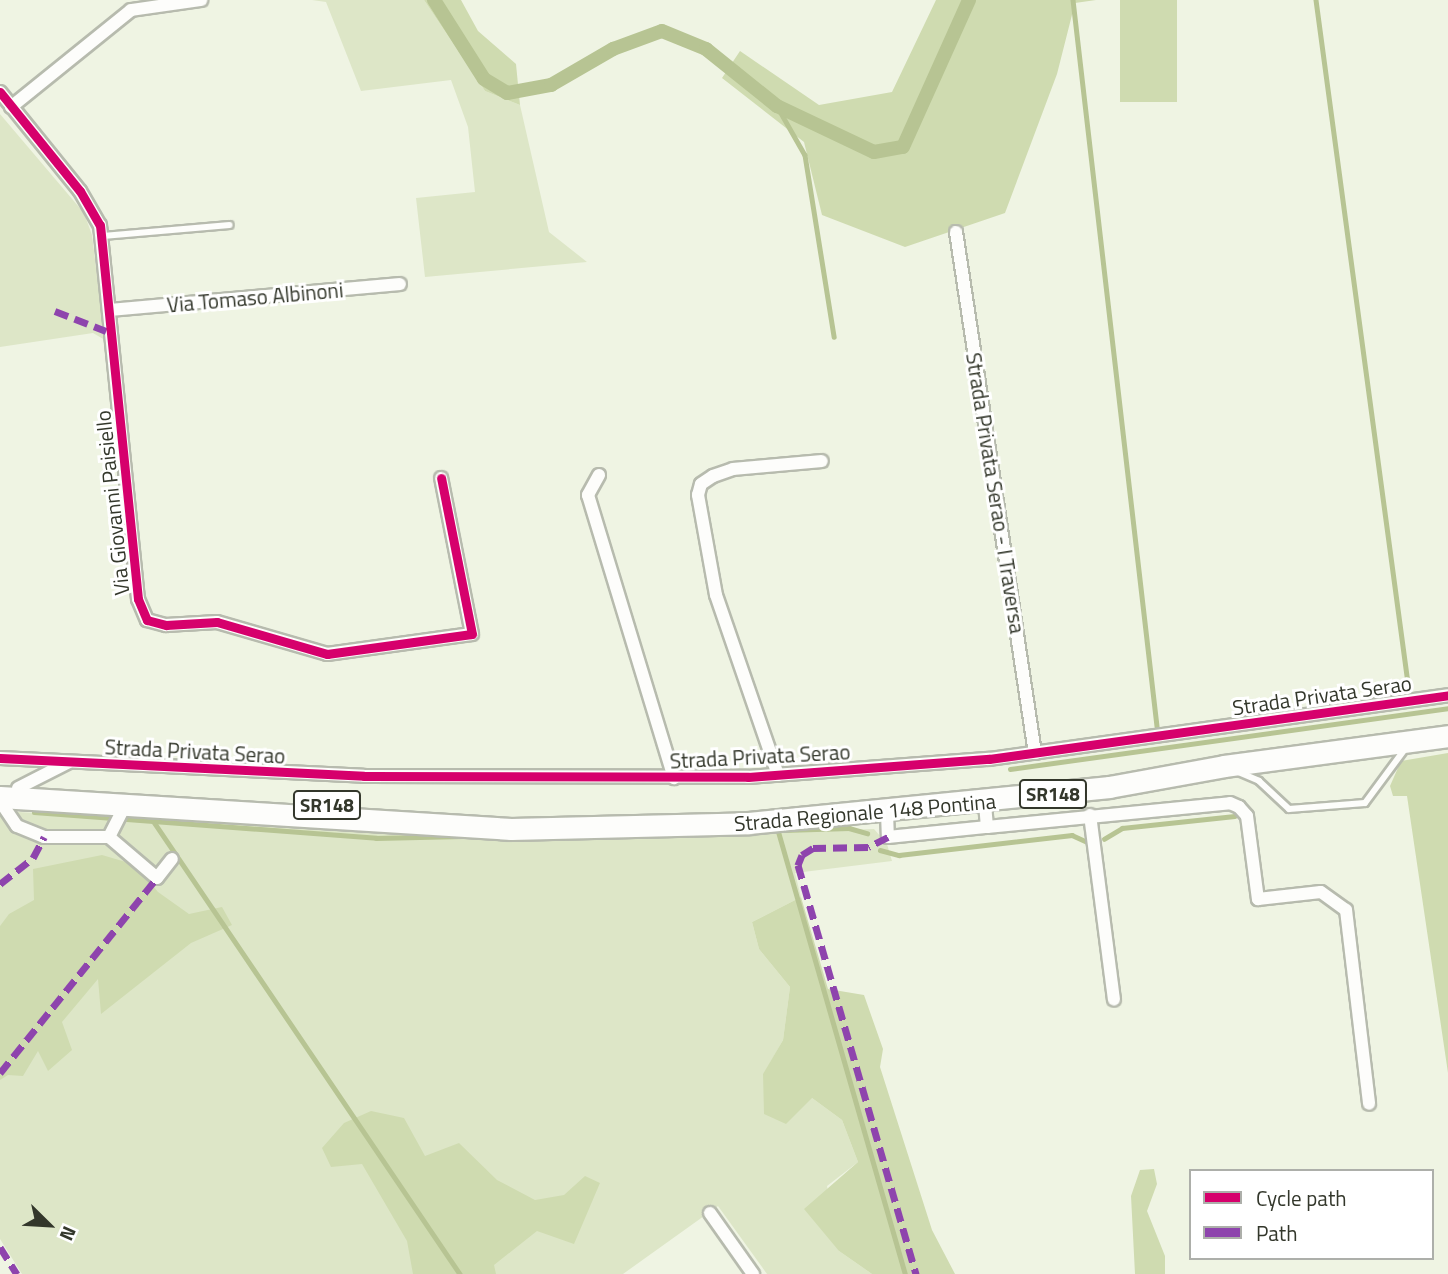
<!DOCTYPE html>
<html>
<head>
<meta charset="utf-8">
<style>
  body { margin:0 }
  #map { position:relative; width:1448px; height:1274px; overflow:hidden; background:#eff4e3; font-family:"Titillium Web",sans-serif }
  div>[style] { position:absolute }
  .green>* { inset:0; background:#dde6c7 }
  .forest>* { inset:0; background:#cfdbb0; transform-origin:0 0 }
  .stream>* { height:4.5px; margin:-2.25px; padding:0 2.25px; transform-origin:2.25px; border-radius:2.25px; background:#b7c493 }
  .canal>* { height:14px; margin:-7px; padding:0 7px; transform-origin:7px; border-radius:7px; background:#b7c493 }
  .roads { filter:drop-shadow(2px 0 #b7bbae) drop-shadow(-2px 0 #b7bbae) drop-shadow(0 2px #b7bbae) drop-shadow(0 -2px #b7bbae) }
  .lane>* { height:6px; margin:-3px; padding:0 3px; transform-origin:3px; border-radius:3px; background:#fdfdfb }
  .street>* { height:12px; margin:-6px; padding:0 6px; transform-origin:6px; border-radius:6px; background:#fdfdfb }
  .primary>* { height:21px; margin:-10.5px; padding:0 10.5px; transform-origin:10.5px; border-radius:10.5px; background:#fdfdfb }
  .quiet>* { height:7px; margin-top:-3.5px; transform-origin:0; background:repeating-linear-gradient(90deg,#8e44ad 0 14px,transparent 0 21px) }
  .cycleway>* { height:9px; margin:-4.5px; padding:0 4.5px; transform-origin:4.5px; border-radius:4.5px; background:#d6006c }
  span { translate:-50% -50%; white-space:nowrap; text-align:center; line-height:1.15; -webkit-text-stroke:6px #fff; paint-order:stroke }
  .shield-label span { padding:2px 5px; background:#fff; border:2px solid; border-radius:5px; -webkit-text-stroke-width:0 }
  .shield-label { font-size:19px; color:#33372b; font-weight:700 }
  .street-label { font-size:21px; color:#33372b }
  .legend { position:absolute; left:1189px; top:1169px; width:245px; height:91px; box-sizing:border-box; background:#fff; border:2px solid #adafaa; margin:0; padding:9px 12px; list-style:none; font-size:21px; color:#33372b }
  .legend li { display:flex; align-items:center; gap:14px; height:35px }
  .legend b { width:35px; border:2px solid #adafaa }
  .north { position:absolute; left:14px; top:1190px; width:70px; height:70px; -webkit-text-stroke:5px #fff; paint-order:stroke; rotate:114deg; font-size:19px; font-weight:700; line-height:28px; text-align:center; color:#33372b }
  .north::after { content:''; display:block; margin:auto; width:24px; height:32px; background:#33372b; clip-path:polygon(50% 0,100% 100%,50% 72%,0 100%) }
</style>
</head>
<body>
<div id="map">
  <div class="green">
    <i style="clip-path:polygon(312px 0,424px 0,485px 91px,520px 105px,549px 232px,587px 262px,425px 277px,416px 198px,475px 192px,468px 127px,451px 80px,361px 91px,326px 2px)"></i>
    <i style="clip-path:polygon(0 114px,84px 213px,92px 235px,105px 340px,93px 333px,0 347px)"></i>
    <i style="clip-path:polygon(0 811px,419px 834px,698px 835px,874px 829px,887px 844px,892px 861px,795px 873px,801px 897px,752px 922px,759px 949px,790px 987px,783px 1040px,763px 1075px,812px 1098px,842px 1120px,858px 1162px,827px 1186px,839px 1251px,872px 1274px,767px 1274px,718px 1206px,623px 1274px,22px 1274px,0 1239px)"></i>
  </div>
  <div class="forest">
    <i style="clip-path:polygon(424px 0,461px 0,478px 31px,516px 64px,520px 105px,485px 91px)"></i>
    <i style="clip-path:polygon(936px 0,1096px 0,1075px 3px,1057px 74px,1005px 213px,905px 247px,822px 215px,804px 142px,722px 78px,740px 51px,819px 105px,892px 92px)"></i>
    <i style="left:1120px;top:0;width:57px;height:102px"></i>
    <i style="clip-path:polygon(1448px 753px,1448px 1073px,1407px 796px,1393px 796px,1390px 786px,1401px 761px)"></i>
    <i style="clip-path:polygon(102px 855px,136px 865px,158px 892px,189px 914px,222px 907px,232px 925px,191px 943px,101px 1014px,98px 979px,62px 1022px,72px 1050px,48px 1071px,38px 1051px,23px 1076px,8px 1075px,0 1080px,0 926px,9px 914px,34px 900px,33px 869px)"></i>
    <i style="clip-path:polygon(801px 897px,828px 989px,864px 995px,883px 1049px,880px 1067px,932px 1230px,955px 1274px,872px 1274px,839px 1251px,804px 1209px,858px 1162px,842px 1120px,812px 1098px,786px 1124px,764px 1114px,763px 1074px,783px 1040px,790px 987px,759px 949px,752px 922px)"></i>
    <i style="clip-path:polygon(371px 1111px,404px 1118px,425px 1156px,459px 1143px,497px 1180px,535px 1200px,564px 1195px,585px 1176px,600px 1183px,574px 1244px,537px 1231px,494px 1265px,496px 1274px,413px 1274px,407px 1241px,362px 1164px,331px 1167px,322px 1148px,344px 1123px)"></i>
    <i style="clip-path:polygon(1154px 1169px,1157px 1184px,1147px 1211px,1165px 1256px,1165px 1274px,1135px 1274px,1131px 1196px,1140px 1170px)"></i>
  </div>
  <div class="stream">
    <i style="left:1073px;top:0;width:731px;rotate:83.4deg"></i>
    <i style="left:1316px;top:0;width:697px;rotate:82.33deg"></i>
    <i style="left:777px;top:106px;width:56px;rotate:60.3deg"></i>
    <i style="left:805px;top:155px;width:184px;rotate:80.9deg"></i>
    <i style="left:1010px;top:769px;width:442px;rotate:-7.9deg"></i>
    <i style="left:34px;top:812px;width:343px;rotate:4.3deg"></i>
    <i style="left:376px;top:838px;width:87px;rotate:-1.3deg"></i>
    <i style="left:154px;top:822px;width:546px;rotate:55.9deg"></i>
    <i style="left:778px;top:830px;width:462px;rotate:74deg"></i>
    <i style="left:783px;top:830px;width:66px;rotate:-1.7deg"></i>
    <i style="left:849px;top:828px;width:19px;rotate:16deg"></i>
    <i style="left:1104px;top:839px;width:21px;rotate:-31deg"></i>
    <i style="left:1122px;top:828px;width:113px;rotate:-6.1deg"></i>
    <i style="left:880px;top:850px;width:20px;rotate:15deg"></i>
    <i style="left:899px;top:855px;width:174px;rotate:-6.6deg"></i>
    <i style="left:1072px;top:835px;width:14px;rotate:25deg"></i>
  </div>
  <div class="canal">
    <i style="left:434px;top:0;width:93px;rotate:57.7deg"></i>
    <i style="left:484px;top:79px;width:27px;rotate:31deg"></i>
    <i style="left:507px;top:93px;width:45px;rotate:-10.3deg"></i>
    <i style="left:551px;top:85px;width:72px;rotate:-30.1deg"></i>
    <i style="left:613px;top:49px;width:52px;rotate:-20.2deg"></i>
    <i style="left:662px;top:31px;width:48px;rotate:22.2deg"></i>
    <i style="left:706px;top:49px;width:91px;rotate:38.8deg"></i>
    <i style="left:777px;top:106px;width:107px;rotate:25.4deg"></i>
    <i style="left:874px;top:152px;width:29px;rotate:-10deg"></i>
    <i style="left:903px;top:147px;width:161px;rotate:-65.8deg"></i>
  </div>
  <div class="roads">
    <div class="lane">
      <i style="left:103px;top:236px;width:127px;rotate:-5deg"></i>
      <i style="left:1236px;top:771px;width:25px;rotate:23deg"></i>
      <i style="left:1259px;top:781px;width:41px;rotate:43deg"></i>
      <i style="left:1289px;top:809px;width:76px;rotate:-4.5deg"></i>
      <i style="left:1365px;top:803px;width:67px;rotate:-53.5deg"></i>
    </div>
    <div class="street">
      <i style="left:0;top:92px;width:127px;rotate:51.1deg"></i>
      <i style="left:80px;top:191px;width:39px;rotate:60deg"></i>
      <i style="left:100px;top:225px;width:376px;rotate:84.2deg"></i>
      <i style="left:138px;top:599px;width:23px;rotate:67deg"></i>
      <i style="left:147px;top:620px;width:20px;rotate:15deg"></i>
      <i style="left:166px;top:625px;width:51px;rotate:-3.4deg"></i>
      <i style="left:217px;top:622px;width:115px;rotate:16.2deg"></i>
      <i style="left:327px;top:654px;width:146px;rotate:-7.9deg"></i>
      <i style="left:472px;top:634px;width:159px;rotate:-101.2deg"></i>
      <i style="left:11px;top:107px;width:154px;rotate:-38.9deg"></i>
      <i style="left:131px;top:10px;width:71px;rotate:-8.1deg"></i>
      <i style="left:956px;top:232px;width:527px;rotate:81.38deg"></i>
      <i style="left:110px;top:310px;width:291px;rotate:-5.1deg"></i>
      <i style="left:599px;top:475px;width:23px;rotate:119deg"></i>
      <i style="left:588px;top:495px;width:296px;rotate:73.1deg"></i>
      <i style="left:0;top:758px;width:364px;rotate:2.8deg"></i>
      <i style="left:364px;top:776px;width:384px;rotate:0.1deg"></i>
      <i style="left:748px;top:777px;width:242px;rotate:-4.3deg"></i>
      <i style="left:989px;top:759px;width:463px;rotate:-7.9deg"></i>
      <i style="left:778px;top:775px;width:190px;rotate:-109deg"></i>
      <i style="left:716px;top:595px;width:102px;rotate:-100.2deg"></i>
      <i style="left:698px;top:495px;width:11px;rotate:-75deg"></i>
      <i style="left:701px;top:484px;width:14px;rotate:-34deg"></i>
      <i style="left:713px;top:476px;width:21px;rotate:-19deg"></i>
      <i style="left:733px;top:469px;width:89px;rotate:-5.1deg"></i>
      <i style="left:18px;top:788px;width:57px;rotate:-27deg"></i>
      <i style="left:0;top:801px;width:30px;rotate:56deg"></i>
      <i style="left:17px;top:826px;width:29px;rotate:22deg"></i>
      <i style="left:44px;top:837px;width:65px"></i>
      <i style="left:109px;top:837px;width:35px;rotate:-63deg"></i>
      <i style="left:887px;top:812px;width:25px;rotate:88deg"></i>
      <i style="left:888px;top:837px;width:100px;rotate:-5.8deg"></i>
      <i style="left:987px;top:827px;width:24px;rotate:-95deg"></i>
      <i style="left:1090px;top:815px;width:186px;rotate:82.6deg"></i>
      <i style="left:987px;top:827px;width:244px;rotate:-5.6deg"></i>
      <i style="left:1230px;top:803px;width:10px;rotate:24deg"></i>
      <i style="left:1239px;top:807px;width:12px;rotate:48deg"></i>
      <i style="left:1247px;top:816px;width:84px;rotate:82.5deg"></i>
      <i style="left:1258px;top:899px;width:63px;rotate:-6.3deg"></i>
      <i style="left:1321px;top:892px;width:31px;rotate:36deg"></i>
      <i style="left:1346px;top:910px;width:195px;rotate:83.2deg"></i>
      <i style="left:109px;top:837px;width:63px;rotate:40.5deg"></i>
      <i style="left:157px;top:878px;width:24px;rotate:-52deg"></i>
      <i style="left:710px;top:1213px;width:75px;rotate:54.8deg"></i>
    </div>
    <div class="primary">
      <i style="left:0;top:797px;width:512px;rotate:3.58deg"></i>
      <i style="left:511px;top:829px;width:238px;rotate:-1.4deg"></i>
      <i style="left:749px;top:823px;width:362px;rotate:-5.7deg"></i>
      <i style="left:1109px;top:787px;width:117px;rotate:-10.3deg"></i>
      <i style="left:1224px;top:766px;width:226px;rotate:-7.6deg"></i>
    </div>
  </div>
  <div class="quiet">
    <i style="left:55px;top:311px;width:55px;rotate:21.4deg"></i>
    <i style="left:888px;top:837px;width:22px;rotate:153deg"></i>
    <i style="left:868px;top:847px;width:55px;rotate:179deg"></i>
    <i style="left:813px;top:848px;width:13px;rotate:148deg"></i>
    <i style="left:802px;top:855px;width:11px;rotate:112deg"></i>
    <i style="left:798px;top:865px;width:426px;rotate:73.9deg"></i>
    <i style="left:0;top:884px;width:42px;rotate:-38.2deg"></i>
    <i style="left:33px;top:858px;width:24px;rotate:-62deg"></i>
    <i style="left:0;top:1073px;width:250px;rotate:-51.2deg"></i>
    <i style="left:0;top:1247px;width:32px;rotate:58deg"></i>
  </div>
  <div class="cycleway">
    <i style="left:0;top:92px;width:127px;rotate:51.1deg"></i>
    <i style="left:80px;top:191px;width:39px;rotate:60deg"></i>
    <i style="left:100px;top:225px;width:376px;rotate:84.2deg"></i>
    <i style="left:138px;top:599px;width:23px;rotate:67deg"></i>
    <i style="left:147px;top:620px;width:20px;rotate:15deg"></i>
    <i style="left:166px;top:625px;width:51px;rotate:-3.4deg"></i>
    <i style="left:217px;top:622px;width:115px;rotate:16.2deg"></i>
    <i style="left:327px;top:654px;width:146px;rotate:-7.9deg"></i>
    <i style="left:472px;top:634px;width:159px;rotate:-101.2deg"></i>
    <i style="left:0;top:758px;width:364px;rotate:2.8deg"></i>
    <i style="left:364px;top:776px;width:384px;rotate:0.1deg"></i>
    <i style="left:748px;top:777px;width:242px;rotate:-4.3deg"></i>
    <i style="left:989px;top:759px;width:463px;rotate:-7.9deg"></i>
  </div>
  <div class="shield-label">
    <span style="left:1053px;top:794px">SR148</span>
    <span style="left:327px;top:805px">SR148</span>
  </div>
  <div class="street-label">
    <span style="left:255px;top:297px;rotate:-5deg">Via Tomaso Albinoni</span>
    <span style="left:996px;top:493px;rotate:81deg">Strada Privata Serao - I Traversa</span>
    <span style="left:112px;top:503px;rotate:-96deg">Via Giovanni Paisiello</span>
    <span style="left:1322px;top:695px;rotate:-8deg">Strada Privata Serao</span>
    <span style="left:195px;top:751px;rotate:3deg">Strada Privata Serao</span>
    <span style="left:760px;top:756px;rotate:-3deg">Strada Privata Serao</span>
    <span style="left:865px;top:812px;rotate:-5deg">Strada Regionale 148 Pontina</span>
  </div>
  <ul class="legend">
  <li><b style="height:9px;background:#d6006c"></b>Cycle path</li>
  <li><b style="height:9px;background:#8e44ad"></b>Path</li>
  </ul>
  <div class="north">N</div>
</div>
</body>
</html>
